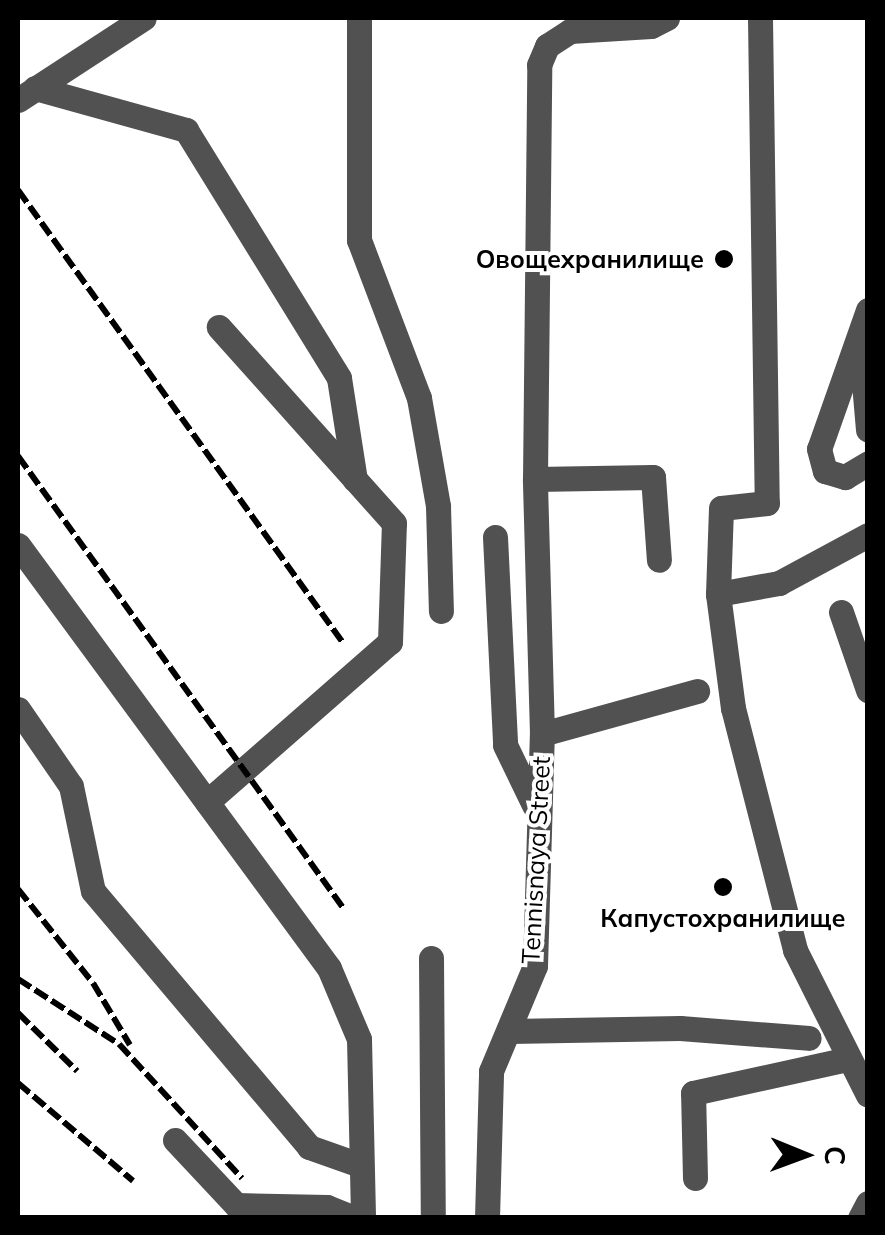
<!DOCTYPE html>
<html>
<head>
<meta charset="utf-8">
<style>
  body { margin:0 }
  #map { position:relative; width:885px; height:1235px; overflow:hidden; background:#fff; font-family:Mulish,sans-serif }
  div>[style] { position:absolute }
  .minor>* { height:25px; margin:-12.5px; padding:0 12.5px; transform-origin:12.5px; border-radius:12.5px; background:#515151 }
  .rail>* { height:6px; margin-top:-3px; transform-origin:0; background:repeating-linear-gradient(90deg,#000 0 15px,transparent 0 20px) }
  .dots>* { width:28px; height:28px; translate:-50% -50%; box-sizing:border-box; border:5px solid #fff; border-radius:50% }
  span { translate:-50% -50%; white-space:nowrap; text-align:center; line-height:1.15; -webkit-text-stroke:8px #fff; paint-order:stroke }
  .poi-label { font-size:25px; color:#000; font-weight:700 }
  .right { translate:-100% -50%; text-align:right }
  .street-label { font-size:25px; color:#000 }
  .frame { position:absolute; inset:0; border:20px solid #000; pointer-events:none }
  .north { position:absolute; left:755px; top:1105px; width:100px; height:100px; -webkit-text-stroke:8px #fff; paint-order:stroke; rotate:91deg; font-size:28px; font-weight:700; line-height:40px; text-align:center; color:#000 }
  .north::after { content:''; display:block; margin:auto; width:35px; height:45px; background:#000; clip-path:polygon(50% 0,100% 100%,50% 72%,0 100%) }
</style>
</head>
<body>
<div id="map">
  <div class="minor">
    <i style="left:359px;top:18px;width:222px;rotate:90deg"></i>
    <i style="left:359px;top:240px;width:169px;rotate:69.2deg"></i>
    <i style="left:419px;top:398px;width:110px;rotate:80deg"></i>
    <i style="left:438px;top:506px;width:105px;rotate:88.4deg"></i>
    <i style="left:760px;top:18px;width:485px;rotate:89.2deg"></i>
    <i style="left:767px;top:503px;width:46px;rotate:173.8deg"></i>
    <i style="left:721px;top:508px;width:86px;rotate:92deg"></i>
    <i style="left:718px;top:594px;width:115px;rotate:82.5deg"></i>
    <i style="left:733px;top:708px;width:250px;rotate:75.6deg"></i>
    <i style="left:795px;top:950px;width:162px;rotate:63.3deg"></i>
    <i style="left:35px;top:88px;width:157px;rotate:15.5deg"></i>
    <i style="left:186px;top:130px;width:291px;rotate:58.3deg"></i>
    <i style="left:339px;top:378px;width:103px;rotate:81.1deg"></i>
    <i style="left:18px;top:100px;width:150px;rotate:-33.1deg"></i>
    <i style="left:868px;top:310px;width:147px;rotate:109.4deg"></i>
    <i style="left:819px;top:449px;width:23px;rotate:75deg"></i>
    <i style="left:825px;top:471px;width:21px;rotate:17deg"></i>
    <i style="left:845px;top:477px;width:27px;rotate:-31deg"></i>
    <i style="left:861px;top:348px;width:82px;rotate:85.1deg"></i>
    <i style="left:535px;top:479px;width:118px;rotate:-1deg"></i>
    <i style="left:653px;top:477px;width:83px;rotate:85.9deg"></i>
    <i style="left:495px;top:537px;width:208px;rotate:87.2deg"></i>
    <i style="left:505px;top:745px;width:67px;rotate:64.2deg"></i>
    <i style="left:18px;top:545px;width:525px;rotate:53.68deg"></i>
    <i style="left:329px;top:968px;width:77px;rotate:67.1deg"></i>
    <i style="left:359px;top:1039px;width:179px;rotate:88.7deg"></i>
    <i style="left:718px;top:594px;width:62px;rotate:-10.2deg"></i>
    <i style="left:779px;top:583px;width:101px;rotate:-28.3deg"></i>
    <i style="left:841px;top:612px;width:83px;rotate:70.9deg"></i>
    <i style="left:18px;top:709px;width:93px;rotate:55.5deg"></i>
    <i style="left:71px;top:786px;width:107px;rotate:78.2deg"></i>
    <i style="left:93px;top:891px;width:335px;rotate:49.8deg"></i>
    <i style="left:309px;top:1147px;width:54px;rotate:19.4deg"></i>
    <i style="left:542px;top:734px;width:161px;rotate:-15.5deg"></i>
    <i style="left:207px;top:802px;width:243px;rotate:-41.2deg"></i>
    <i style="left:390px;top:642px;width:119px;rotate:-88.1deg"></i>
    <i style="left:394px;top:523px;width:263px;rotate:-131.8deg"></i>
    <i style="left:431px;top:958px;width:260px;rotate:89.6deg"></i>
    <i style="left:510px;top:1031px;width:170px;rotate:-1deg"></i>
    <i style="left:680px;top:1028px;width:129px;rotate:4.4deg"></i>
    <i style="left:175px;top:1140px;width:89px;rotate:46.8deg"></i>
    <i style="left:236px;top:1205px;width:91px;rotate:1.3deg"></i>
    <i style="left:327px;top:1207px;width:29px;rotate:22deg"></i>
    <i style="left:695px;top:1178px;width:85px;rotate:-91.3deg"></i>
    <i style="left:693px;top:1093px;width:159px;rotate:-12.4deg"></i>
    <i style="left:487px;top:1218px;width:147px;rotate:-88.4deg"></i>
    <i style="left:491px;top:1071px;width:114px;rotate:-67.3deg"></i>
    <i style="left:535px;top:966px;width:232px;rotate:-88.3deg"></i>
    <i style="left:542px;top:734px;width:255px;rotate:-91.6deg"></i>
    <i style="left:535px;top:479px;width:414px;rotate:-89.4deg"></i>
    <i style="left:539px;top:65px;width:21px;rotate:-67deg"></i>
    <i style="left:547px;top:46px;width:27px;rotate:-33deg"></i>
    <i style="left:570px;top:31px;width:81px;rotate:-3.5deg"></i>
    <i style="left:651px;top:26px;width:18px;rotate:-27deg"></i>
    <i style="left:860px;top:1218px;width:17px;rotate:-62deg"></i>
  </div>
  <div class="rail">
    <i style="left:18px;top:190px;width:558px;rotate:54.34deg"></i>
    <i style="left:18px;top:456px;width:558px;rotate:54.26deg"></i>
    <i style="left:18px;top:889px;width:120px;rotate:51.4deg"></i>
    <i style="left:93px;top:983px;width:72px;rotate:59.2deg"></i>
    <i style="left:18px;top:979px;width:120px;rotate:32.8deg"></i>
    <i style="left:119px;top:1044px;width:182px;rotate:47.5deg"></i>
    <i style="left:18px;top:1013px;width:83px;rotate:44.5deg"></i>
    <i style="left:18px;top:1083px;width:151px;rotate:40.4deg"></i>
  </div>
  <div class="dots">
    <i style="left:724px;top:259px;background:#000"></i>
    <i style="left:723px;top:887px;background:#000"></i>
  </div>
  <div class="poi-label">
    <span class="right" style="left:704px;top:259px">Овощехранилище</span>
    <span style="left:723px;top:918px">Капустохранилище</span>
  </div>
  <div class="street-label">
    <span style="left:536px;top:860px;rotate:-87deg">Tennisnaya Street</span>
  </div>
  <div class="frame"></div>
  <div class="north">С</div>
</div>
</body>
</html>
